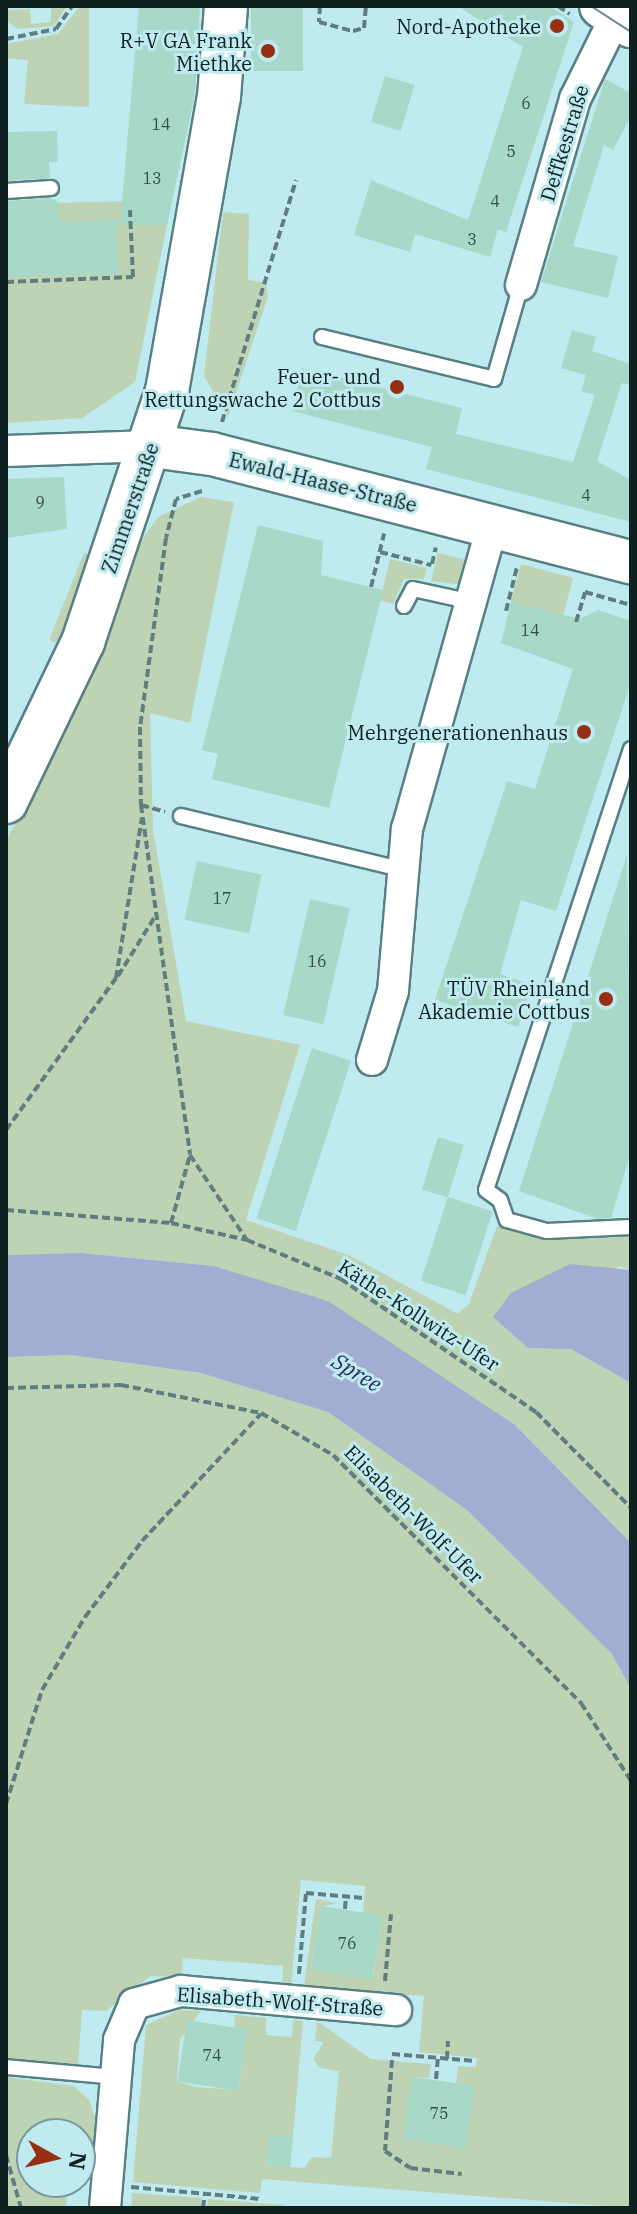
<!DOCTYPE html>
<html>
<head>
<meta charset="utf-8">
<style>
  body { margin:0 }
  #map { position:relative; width:637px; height:2214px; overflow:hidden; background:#bfeaef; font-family:"IBM Plex Serif",serif }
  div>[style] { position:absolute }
  .green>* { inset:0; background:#bdd3b4; transform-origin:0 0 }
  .water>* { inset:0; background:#a3add2 }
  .building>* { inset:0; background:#a8d8c7; transform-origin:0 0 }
  .path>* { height:4px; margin-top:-2px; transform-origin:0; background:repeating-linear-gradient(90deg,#607d80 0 8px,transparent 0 12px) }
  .roads { filter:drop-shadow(2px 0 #578084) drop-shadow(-2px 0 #578084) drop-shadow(0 2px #578084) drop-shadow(0 -2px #578084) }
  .lane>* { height:14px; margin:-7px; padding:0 7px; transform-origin:7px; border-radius:7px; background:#fff }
  .street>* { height:30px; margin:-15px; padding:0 15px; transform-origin:15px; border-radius:15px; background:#fff }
  .secondary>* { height:42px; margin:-21px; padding:0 21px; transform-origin:21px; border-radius:21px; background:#fff }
  .tram>* { height:2px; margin:-1px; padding:0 1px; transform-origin:1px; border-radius:1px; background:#6b8a8d }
  .dots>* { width:22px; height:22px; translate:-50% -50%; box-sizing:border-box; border:4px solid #bfeaef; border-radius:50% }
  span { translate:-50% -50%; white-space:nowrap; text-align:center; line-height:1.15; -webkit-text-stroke:6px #bfeaef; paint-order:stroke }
  .number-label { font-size:16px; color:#354e4a }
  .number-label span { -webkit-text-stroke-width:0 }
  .poi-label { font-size:20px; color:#0f2021 }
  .right { translate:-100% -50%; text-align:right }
  .street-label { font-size:20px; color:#0f2021 }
  .water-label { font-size:22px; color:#272f5f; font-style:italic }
  .frame { position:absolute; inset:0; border:8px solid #0f2021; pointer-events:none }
  .north { position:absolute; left:16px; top:2118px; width:80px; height:80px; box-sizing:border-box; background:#bfeaef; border:2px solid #79999d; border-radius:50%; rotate:98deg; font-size:22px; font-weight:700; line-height:32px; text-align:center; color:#0f2021 }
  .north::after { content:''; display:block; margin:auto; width:28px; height:36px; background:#972f14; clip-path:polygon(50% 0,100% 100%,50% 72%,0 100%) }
</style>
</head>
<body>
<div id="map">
  <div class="green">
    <i style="clip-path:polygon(51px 6px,67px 6px,54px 26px,18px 29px,6px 20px,6px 10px,30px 9px,31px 24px,51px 22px)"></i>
    <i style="clip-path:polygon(80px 6px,89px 6px,89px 107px,24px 104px,28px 60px,6px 58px,6px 44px,58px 34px)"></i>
    <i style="clip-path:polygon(137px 201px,138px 225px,167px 225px,135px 382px,82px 418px,6px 423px,6px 204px)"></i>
    <i style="clip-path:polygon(223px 212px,249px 214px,248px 280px,266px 283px,268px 297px,228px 417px,204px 376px)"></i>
    <i style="clip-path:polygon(201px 497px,234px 502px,190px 723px,150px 713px,153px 830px,186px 1021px,300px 1045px,246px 1220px,351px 1256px,458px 1314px,469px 1304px,497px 1226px,545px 1239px,631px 1235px,631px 1270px,619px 1266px,552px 1347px,571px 1349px,631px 1383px,631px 1543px,515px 1425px,214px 1266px,81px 1253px,6px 1255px,6px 841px,84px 692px,140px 542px,158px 517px)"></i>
    <i style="clip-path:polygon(84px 553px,95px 557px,56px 643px,49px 640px)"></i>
    <i style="clip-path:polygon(438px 553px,470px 561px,464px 585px,431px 581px)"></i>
    <i style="clip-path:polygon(390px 559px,427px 568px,424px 579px,404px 579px,393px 604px,380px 600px)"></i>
    <i style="left:521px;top:564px;width:54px;height:39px;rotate:15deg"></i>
    <i style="clip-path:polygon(71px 1355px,201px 1373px,328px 1412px,467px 1510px,612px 1654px,631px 1689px,631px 2208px,262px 2179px,260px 2193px,133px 2182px,146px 2025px,179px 2010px,201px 2011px,180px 2039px,177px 2081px,195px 2087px,238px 2090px,247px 2030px,234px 2028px,235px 2015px,266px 2018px,266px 2035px,292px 2037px,293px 2020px,303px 2021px,293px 2136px,269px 2135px,266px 2165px,304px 2168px,312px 2157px,331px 2158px,339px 2071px,320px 2068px,313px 2059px,324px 2042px,315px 2041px,317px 2021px,371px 2059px,431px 2064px,429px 2078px,412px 2077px,404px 2138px,465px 2147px,474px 2087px,456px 2085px,458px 2066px,476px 2067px,477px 2058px,419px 2052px,424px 1996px,304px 1986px,316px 1899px,337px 1903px,321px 1907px,311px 1968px,373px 1977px,382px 1917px,363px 1915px,365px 1886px,301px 1880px,291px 1985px,282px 1985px,283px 1966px,183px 1958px,181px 1977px,150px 1976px,106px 2011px,82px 2010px,78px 2065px,6px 2061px,6px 1357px)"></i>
    <i style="clip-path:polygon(6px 2077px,74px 2086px,89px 2100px,97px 2124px,95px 2153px,80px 2152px,80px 2134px,32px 2134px,32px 2182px,68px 2182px,66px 2208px,6px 2208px)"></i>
    <i style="clip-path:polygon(132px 2193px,202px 2198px,201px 2208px,131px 2208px)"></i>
    <i style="clip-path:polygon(208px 2199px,284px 2205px,284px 2208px,207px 2208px)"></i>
  </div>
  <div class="water">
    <i style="clip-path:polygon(81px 1253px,214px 1266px,328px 1301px,515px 1425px,631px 1543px,631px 1689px,612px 1654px,467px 1510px,328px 1412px,201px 1373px,71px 1355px,6px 1357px,6px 1255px)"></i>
    <i style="clip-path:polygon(570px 1264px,631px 1270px,631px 1383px,571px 1349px,528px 1348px,493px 1317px,511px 1293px)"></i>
  </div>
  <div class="building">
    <i style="clip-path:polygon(139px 6px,200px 6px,195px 94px,167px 225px,120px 225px)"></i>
    <i style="left:251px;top:6px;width:52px;height:65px"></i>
    <i style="clip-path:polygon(457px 6px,550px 6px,574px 22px,506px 232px,498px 229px,490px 257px,415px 234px,410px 252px,354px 235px,371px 180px,468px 220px,523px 47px)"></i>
    <i style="left:385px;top:76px;width:31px;height:48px;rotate:17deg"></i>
    <i style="clip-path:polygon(605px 79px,631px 93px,631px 116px,613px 150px,604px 145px,573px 246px,618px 256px,608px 298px,541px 282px)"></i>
    <i style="clip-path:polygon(57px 131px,58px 162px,49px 162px,50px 178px,6px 181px,6px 132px)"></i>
    <i style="clip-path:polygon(50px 198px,58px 202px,59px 222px,116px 220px,118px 273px,6px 277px,6px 201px)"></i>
    <i style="clip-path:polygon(572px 330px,596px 337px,592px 351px,631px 364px,631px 385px,622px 383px,597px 461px,631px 480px,631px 522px,426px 469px,432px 447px,292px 411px,302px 368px,462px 408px,456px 434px,573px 462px,595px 395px,581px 391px,586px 375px,561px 368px)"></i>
    <i style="clip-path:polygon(64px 477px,67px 529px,6px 538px,6px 479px)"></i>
    <i style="clip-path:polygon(258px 525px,323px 541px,321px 575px,383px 590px,329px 808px,212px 779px,218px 754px,202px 750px)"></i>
    <i style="clip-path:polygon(511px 602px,580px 619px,598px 610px,631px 621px,631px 682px,556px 911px,521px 900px,500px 974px,532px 985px,518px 1027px,435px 1000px,507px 781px,535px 789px,573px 669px,501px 643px)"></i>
    <i style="clip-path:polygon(627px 855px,631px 1152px,611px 1218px,598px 1219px,519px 1191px)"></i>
    <i style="left:197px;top:861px;width:66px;height:60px;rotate:12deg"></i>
    <i style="left:310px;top:899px;width:41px;height:119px;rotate:13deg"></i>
    <i style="left:312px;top:1048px;width:41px;height:179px;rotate:18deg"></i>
    <i style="left:438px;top:1137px;width:27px;height:55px;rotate:17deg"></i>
    <i style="left:448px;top:1197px;width:47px;height:88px;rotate:18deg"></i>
    <i style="left:321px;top:1906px;width:62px;height:64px;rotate:9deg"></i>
    <i style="left:187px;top:2020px;width:61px;height:62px;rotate:9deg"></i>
    <i style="left:412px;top:2077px;width:63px;height:63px;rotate:8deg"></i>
    <i style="left:269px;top:2134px;width:24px;height:31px;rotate:5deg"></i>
  </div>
  <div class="path">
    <i style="left:320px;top:6px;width:16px;rotate:94deg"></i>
    <i style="left:319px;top:22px;width:35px;rotate:15deg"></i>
    <i style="left:353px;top:31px;width:11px;rotate:-15deg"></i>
    <i style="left:364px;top:28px;width:22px;rotate:-85deg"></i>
    <i style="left:558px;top:6px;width:14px;rotate:34deg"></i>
    <i style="left:6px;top:39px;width:51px;rotate:-11.3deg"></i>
    <i style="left:56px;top:29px;width:28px;rotate:-55deg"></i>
    <i style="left:6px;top:282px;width:127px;rotate:-2.3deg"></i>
    <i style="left:133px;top:277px;width:67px;rotate:-92.6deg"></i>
    <i style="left:222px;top:422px;width:253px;rotate:-73deg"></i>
    <i style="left:202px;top:491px;width:27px;rotate:163deg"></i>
    <i style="left:176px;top:499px;width:40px;rotate:104.4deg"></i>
    <i style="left:166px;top:538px;width:191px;rotate:97.8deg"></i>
    <i style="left:140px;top:727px;width:78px;rotate:89.3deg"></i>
    <i style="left:141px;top:805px;width:353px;rotate:82deg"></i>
    <i style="left:190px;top:1155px;width:102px;rotate:56.2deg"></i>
    <i style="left:380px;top:552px;width:53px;rotate:14.3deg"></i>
    <i style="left:432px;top:564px;width:17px;rotate:-77deg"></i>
    <i style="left:371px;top:587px;width:55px;rotate:-76.2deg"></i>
    <i style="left:506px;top:611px;width:45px;rotate:-76deg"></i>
    <i style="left:576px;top:622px;width:31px;rotate:-73deg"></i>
    <i style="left:585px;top:592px;width:48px;rotate:15.8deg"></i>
    <i style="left:141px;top:805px;width:25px;rotate:16deg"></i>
    <i style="left:118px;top:976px;width:72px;rotate:-58.1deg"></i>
    <i style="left:6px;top:1130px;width:188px;rotate:-54.1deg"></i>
    <i style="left:116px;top:978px;width:162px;rotate:-80.8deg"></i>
    <i style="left:6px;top:1210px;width:166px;rotate:4.5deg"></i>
    <i style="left:171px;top:1223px;width:78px;rotate:12.6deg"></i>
    <i style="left:247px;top:1240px;width:102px;rotate:22.5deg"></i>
    <i style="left:341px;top:1279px;width:236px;rotate:34.3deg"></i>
    <i style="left:536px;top:1412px;width:135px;rotate:45.3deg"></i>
    <i style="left:171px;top:1223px;width:71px;rotate:-74.4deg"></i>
    <i style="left:6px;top:1388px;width:115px;rotate:-1.5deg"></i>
    <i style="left:121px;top:1385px;width:143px;rotate:11.3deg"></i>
    <i style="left:261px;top:1413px;width:83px;rotate:30.3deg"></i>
    <i style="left:333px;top:1455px;width:351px;rotate:45deg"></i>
    <i style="left:581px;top:1703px;width:93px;rotate:57.3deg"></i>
    <i style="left:6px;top:1804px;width:120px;rotate:-72.5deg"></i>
    <i style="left:42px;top:1690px;width:85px;rotate:-59.5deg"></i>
    <i style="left:85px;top:1617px;width:95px;rotate:-53.1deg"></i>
    <i style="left:142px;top:1541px;width:174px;rotate:-46.9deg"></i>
    <i style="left:345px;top:1909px;width:13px;rotate:-86deg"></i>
    <i style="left:299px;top:1974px;width:81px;rotate:-85.1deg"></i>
    <i style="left:306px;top:1893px;width:58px;rotate:4.9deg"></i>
    <i style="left:385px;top:1981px;width:67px;rotate:-84.9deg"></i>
    <i style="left:392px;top:2054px;width:84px;rotate:4.8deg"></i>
    <i style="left:447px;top:2059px;width:18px;rotate:-87deg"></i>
    <i style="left:392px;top:2060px;width:91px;rotate:94.4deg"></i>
    <i style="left:385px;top:2151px;width:30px;rotate:34deg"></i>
    <i style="left:410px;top:2168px;width:52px;rotate:6.6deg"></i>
    <i style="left:436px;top:2079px;width:21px;rotate:-85deg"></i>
    <i style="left:6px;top:2155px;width:55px;rotate:74.2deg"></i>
    <i style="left:131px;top:2187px;width:130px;rotate:5.3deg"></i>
    <i style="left:203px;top:2208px;width:14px;rotate:-82deg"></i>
  </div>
  <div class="roads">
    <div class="lane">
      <i style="left:6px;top:191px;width:45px;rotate:-3.8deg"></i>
      <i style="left:322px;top:337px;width:177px;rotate:13.7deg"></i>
      <i style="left:494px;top:379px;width:98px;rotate:-74deg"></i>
      <i style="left:404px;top:606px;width:19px;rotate:-62deg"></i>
      <i style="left:413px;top:589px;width:60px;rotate:12.4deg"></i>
      <i style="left:631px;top:749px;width:464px;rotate:108.2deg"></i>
      <i style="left:486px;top:1190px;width:17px;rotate:36deg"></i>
      <i style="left:500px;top:1200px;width:21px;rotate:71deg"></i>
      <i style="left:507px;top:1220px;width:41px;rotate:15.4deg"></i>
      <i style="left:547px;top:1231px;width:84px;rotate:-2.7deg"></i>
      <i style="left:181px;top:816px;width:225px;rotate:13.6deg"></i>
      <i style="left:6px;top:2067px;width:110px;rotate:5.2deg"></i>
    </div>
    <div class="street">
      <i style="left:521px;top:285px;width:194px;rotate:-73.8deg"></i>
      <i style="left:575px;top:99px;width:104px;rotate:-63.7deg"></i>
      <i style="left:6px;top:451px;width:146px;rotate:-2deg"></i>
      <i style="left:372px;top:1060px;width:72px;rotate:-73.1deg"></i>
      <i style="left:393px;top:991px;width:163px;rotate:-85.1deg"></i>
      <i style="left:407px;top:829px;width:315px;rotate:-74.3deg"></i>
      <i style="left:105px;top:2208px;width:169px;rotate:-85.2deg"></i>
      <i style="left:119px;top:2040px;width:39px;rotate:-67deg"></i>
      <i style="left:134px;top:2004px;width:49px;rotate:-15.5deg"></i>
      <i style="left:181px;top:1991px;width:216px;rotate:5.1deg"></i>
    </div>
    <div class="secondary">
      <i style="left:601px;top:6px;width:36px;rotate:34deg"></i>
      <i style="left:152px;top:446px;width:61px;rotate:7.6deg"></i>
      <i style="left:212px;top:454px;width:433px;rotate:14.5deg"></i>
      <i style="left:6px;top:802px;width:178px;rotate:-64.3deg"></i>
      <i style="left:83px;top:642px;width:265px;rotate:-71.5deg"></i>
      <i style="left:167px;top:391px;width:299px;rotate:-80deg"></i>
      <i style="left:219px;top:97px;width:91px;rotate:-85.6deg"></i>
    </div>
  </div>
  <div class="tram">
    <i style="left:591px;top:6px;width:48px;rotate:33deg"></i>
  </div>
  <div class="dots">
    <i style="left:557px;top:26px;background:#972f14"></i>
    <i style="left:268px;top:51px;background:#972f14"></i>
    <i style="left:397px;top:387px;background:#972f14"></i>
    <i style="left:584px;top:732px;background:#972f14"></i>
    <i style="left:606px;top:999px;background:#972f14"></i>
  </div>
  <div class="number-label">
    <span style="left:526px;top:103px">6</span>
    <span style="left:161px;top:124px">14</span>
    <span style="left:511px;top:151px">5</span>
    <span style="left:152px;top:178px">13</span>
    <span style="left:495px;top:201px">4</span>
    <span style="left:472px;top:239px">3</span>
    <span style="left:586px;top:495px">4</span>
    <span style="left:40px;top:502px">9</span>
    <span style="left:530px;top:630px">14</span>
    <span style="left:222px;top:898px">17</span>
    <span style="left:317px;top:961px">16</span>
    <span style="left:347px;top:1943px">76</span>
    <span style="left:212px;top:2055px">74</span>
    <span style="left:439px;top:2113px">75</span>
  </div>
  <div class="poi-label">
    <span class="right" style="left:541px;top:26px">Nord-Apotheke</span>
    <span class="right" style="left:252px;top:52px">R+V GA Frank<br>Miethke</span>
    <span class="right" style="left:381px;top:388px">Feuer- und<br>Rettungswache 2 Cottbus</span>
    <span class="right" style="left:568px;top:732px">Mehrgenerationenhaus</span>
    <span class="right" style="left:590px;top:1000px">TÜV Rheinland<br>Akademie Cottbus</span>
  </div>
  <div class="street-label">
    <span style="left:564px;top:143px;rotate:-73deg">Deffkestraße</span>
    <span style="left:323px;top:482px;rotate:14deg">Ewald-Haase-Straße</span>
    <span style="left:130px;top:508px;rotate:-71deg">Zimmerstraße</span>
    <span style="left:419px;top:1315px;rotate:33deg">Käthe-Kollwitz-Ufer</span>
    <span style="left:414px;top:1514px;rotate:45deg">Elisabeth-Wolf-Ufer</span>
    <span style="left:280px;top:2001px;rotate:4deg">Elisabeth-Wolf-Straße</span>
  </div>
  <div class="water-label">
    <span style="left:357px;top:1372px;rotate:31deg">Spree</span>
  </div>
  <div class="frame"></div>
  <div class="north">N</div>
</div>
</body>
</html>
